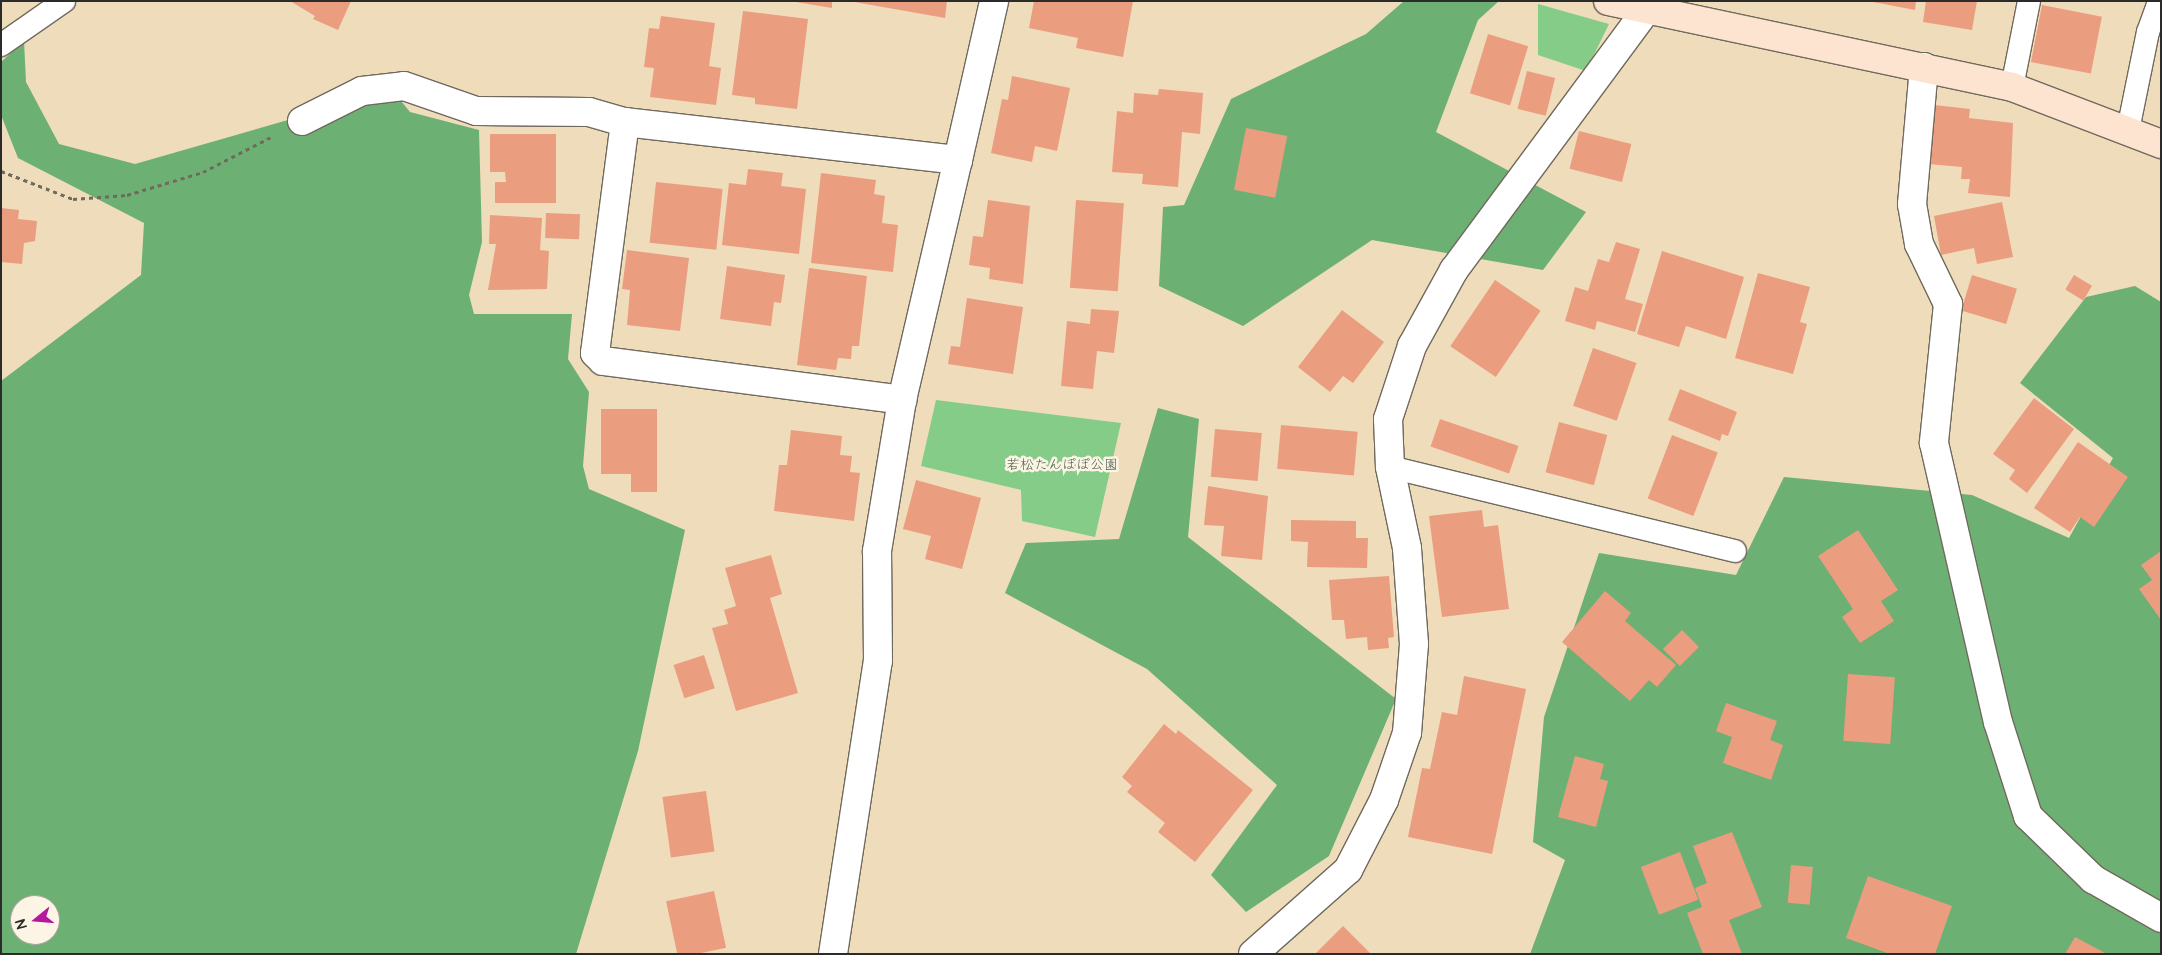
<!DOCTYPE html>
<html>
<head>
<meta charset="utf-8">
<style>
  body { margin:0 }
  #map { position:relative; width:2162px; height:955px; overflow:hidden; background:#efdcbb; font-family:"Architects Daughter","Klee One",sans-serif }
  div>[style] { position:absolute }
  .green>* { inset:0; background:#85cc88 }
  .forest>* { inset:0; background:#6cb074 }
  .building>* { inset:0; background:#eb9d7f; transform-origin:0 0 }
  .path>* { height:3px; margin-top:-1.5px; transform-origin:0; background:repeating-linear-gradient(90deg,#70695d 0 4px,transparent 0 8px) }
  .roads { filter:drop-shadow(1px 0 #70695d) drop-shadow(-1px 0 #70695d) drop-shadow(0 1px #70695d) drop-shadow(0 -1px #70695d) }
  .lane>* { height:22px; margin:-11px; padding:0 11px; transform-origin:11px; border-radius:11px; background:#fff }
  .street>* { height:28px; margin:-14px; padding:0 14px; transform-origin:14px; border-radius:14px; background:#fff }
  .secondary>* { height:28px; margin:-14px; padding:0 14px; transform-origin:14px; border-radius:14px; background:#fde4d1 }
  span { translate:-50% -50%; white-space:nowrap; text-align:center; line-height:1.15; -webkit-text-stroke:5px #fcf5e5; paint-order:stroke }
  .park-label { font-size:14px; color:#465b47 }
  .frame { position:absolute; inset:0; border:2px solid #2b2b2b; pointer-events:none }
  .north { position:absolute; left:10px; top:895px; width:50px; height:50px; box-sizing:border-box; background:#fcf5e5; border:1px solid #a8a49b; border-radius:50%; rotate:253deg; font-size:14px; font-weight:700; line-height:20px; text-align:center; color:#2b2b2b }
  .north::after { content:''; display:block; margin:auto; width:18px; height:22px; background:#b5179e; clip-path:polygon(50% 0,100% 100%,50% 72%,0 100%) }
</style>
</head>
<body>
<div id="map">
  <div class="green">
    <i style="clip-path:polygon(1538px 4px,1609px 24px,1586px 71px,1538px 55px)"></i>
    <i style="clip-path:polygon(936px 400px,1121px 423px,1095px 537px,1022px 521px,1021px 490px,921px 466px)"></i>
  </div>
  <div class="forest">
    <i style="clip-path:polygon(1404px 1px,1499px 1px,1478px 20px,1436px 132px,1586px 212px,1543px 270px,1372px 240px,1243px 326px,1159px 286px,1163px 207px,1184px 205px,1231px 99px,1366px 34px)"></i>
    <i style="clip-path:polygon(evenodd,24px 41px,26px 82px,59px 144px,135px 164px,392px 90px,410px 112px,479px 130px,482px 242px,469px 295px,474px 314px,572px 314px,568px 359px,589px 392px,583px 466px,589px 489px,685px 530px,638px 751px,576px 954px,1px 954px,1px 381px,141px 275px,144px 223px,18px 158px,1px 115px,1px 62px,24px 41px,20px 905px,50px 905px,50px 935px,20px 935px,20px 905px)"></i>
    <i style="clip-path:polygon(2135px 286px,2161px 302px,2161px 954px,1530px 954px,1565px 860px,1533px 842px,1544px 717px,1599px 553px,1736px 575px,1784px 477px,1972px 495px,2069px 538px,2113px 458px,2020px 383px,2086px 297px)"></i>
    <i style="clip-path:polygon(1158px 408px,1199px 419px,1188px 537px,1396px 699px,1329px 856px,1246px 912px,1211px 875px,1277px 785px,1147px 669px,1005px 593px,1026px 543px,1119px 539px)"></i>
  </div>
  <div class="building">
    <i style="clip-path:polygon(290px 1px,351px 1px,338px 30px,313px 19px,315px 16px)"></i>
    <i style="clip-path:polygon(790px 1px,832px 1px,832px 8px)"></i>
    <i style="clip-path:polygon(849px 1px,947px 1px,945px 18px)"></i>
    <i style="clip-path:polygon(1034px 1px,1133px 1px,1123px 57px,1076px 48px,1078px 38px,1029px 28px)"></i>
    <i style="clip-path:polygon(1868px 1px,1916px 1px,1915px 10px)"></i>
    <i style="clip-path:polygon(1926px 1px,1977px 1px,1972px 30px,1923px 22px)"></i>
    <i style="left:2042px;top:5px;width:61px;height:58px;rotate:11deg"></i>
    <i style="clip-path:polygon(743px 11px,808px 19px,797px 109px,755px 104px,755px 98px,732px 95px)"></i>
    <i style="clip-path:polygon(661px 16px,715px 23px,709px 66px,721px 68px,716px 105px,650px 97px,654px 68px,644px 67px,649px 28px,659px 29px)"></i>
    <i style="left:1488px;top:34px;width:42px;height:62px;rotate:17deg"></i>
    <i style="left:1527px;top:71px;width:29px;height:39px;rotate:14deg"></i>
    <i style="clip-path:polygon(1012px 76px,1070px 88px,1057px 151px,1035px 146px,1032px 162px,991px 153px,1002px 99px,1008px 100px)"></i>
    <i style="clip-path:polygon(1159px 89px,1203px 93px,1200px 134px,1182px 132px,1178px 187px,1142px 184px,1143px 174px,1112px 172px,1117px 111px,1133px 113px,1134px 93px,1158px 95px)"></i>
    <i style="clip-path:polygon(1934px 105px,1970px 109px,1969px 118px,2013px 123px,2010px 197px,1968px 193px,1970px 179px,1961px 179px,1962px 167px,1928px 164px)"></i>
    <i style="left:1246px;top:128px;width:42px;height:63px;rotate:11deg"></i>
    <i style="left:1579px;top:131px;width:54px;height:39px;rotate:14deg"></i>
    <i style="clip-path:polygon(490px 134px,556px 134px,556px 203px,495px 203px,495px 182px,506px 182px,505px 172px,490px 172px)"></i>
    <i style="clip-path:polygon(748px 169px,783px 173px,781px 186px,806px 189px,799px 254px,722px 245px,729px 183px,746px 185px)"></i>
    <i style="clip-path:polygon(821px 173px,876px 180px,874px 194px,885px 196px,882px 223px,898px 225px,893px 272px,811px 263px)"></i>
    <i style="left:656px;top:182px;width:67px;height:61px;rotate:6deg"></i>
    <i style="clip-path:polygon(988px 200px,1030px 206px,1023px 284px,989px 279px,990px 268px,969px 265px,973px 236px,983px 237px)"></i>
    <i style="left:1076px;top:200px;width:48px;height:88px;rotate:4deg"></i>
    <i style="clip-path:polygon(2002px 202px,2013px 257px,1977px 264px,1974px 248px,1941px 255px,1934px 216px)"></i>
    <i style="clip-path:polygon(1px 208px,19px 210px,18px 219px,37px 221px,35px 241px,24px 243px,22px 264px,1px 262px)"></i>
    <i style="left:546px;top:213px;width:34px;height:25px;rotate:2deg"></i>
    <i style="clip-path:polygon(490px 215px,542px 218px,540px 250px,549px 251px,547px 289px,488px 290px,496px 244px,489px 244px)"></i>
    <i style="clip-path:polygon(1616px 242px,1640px 249px,1625px 299px,1643px 304px,1635px 332px,1597px 321px,1595px 330px,1565px 321px,1575px 287px,1588px 291px,1598px 259px,1609px 262px)"></i>
    <i style="clip-path:polygon(627px 250px,689px 258px,680px 331px,627px 325px,630px 290px,622px 289px)"></i>
    <i style="clip-path:polygon(1662px 251px,1744px 277px,1726px 339px,1686px 326px,1679px 347px,1637px 334px)"></i>
    <i style="clip-path:polygon(727px 266px,785px 275px,781px 303px,774px 302px,771px 326px,720px 319px)"></i>
    <i style="clip-path:polygon(809px 268px,867px 276px,859px 346px,852px 346px,851px 359px,838px 358px,836px 370px,797px 365px)"></i>
    <i style="clip-path:polygon(1758px 273px,1810px 287px,1800px 322px,1807px 324px,1793px 374px,1735px 358px)"></i>
    <i style="left:1972px;top:275px;width:47px;height:37px;rotate:17deg"></i>
    <i style="left:2074px;top:275px;width:21px;height:17px;rotate:31deg"></i>
    <i style="left:1495px;top:280px;width:55px;height:80px;rotate:34deg"></i>
    <i style="clip-path:polygon(967px 298px,1023px 307px,1013px 374px,948px 364px,951px 346px,960px 347px)"></i>
    <i style="clip-path:polygon(1091px 309px,1119px 311px,1114px 353px,1097px 351px,1093px 389px,1061px 386px,1067px 321px,1090px 324px)"></i>
    <i style="clip-path:polygon(1342px 310px,1384px 342px,1353px 383px,1343px 376px,1330px 392px,1298px 367px)"></i>
    <i style="left:1593px;top:348px;width:46px;height:61px;rotate:19deg"></i>
    <i style="clip-path:polygon(1680px 389px,1737px 412px,1728px 436px,1722px 434px,1720px 441px,1668px 420px)"></i>
    <i style="clip-path:polygon(2034px 398px,2074px 429px,2027px 493px,2009px 479px,2015px 470px,1993px 454px)"></i>
    <i style="clip-path:polygon(601px 409px,657px 409px,657px 492px,631px 492px,631px 474px,601px 474px)"></i>
    <i style="left:1440px;top:419px;width:83px;height:29px;rotate:19deg"></i>
    <i style="left:1559px;top:422px;width:50px;height:52px;rotate:15deg"></i>
    <i style="left:1281px;top:425px;width:77px;height:44px;rotate:5deg"></i>
    <i style="left:1215px;top:429px;width:47px;height:48px;rotate:5deg"></i>
    <i style="clip-path:polygon(791px 430px,842px 436px,840px 455px,852px 456px,850px 472px,860px 473px,854px 521px,774px 511px,779px 465px,787px 465px)"></i>
    <i style="left:1672px;top:435px;width:49px;height:68px;rotate:21deg"></i>
    <i style="clip-path:polygon(2078px 442px,2128px 477px,2094px 527px,2080px 517px,2070px 532px,2034px 508px)"></i>
    <i style="clip-path:polygon(916px 480px,981px 498px,962px 569px,925px 559px,931px 536px,903px 529px)"></i>
    <i style="clip-path:polygon(1208px 486px,1268px 496px,1262px 560px,1221px 556px,1224px 526px,1204px 525px)"></i>
    <i style="clip-path:polygon(1482px 510px,1484px 527px,1498px 525px,1509px 609px,1442px 617px,1429px 516px)"></i>
    <i style="clip-path:polygon(1291px 520px,1356px 521px,1356px 538px,1368px 538px,1367px 568px,1307px 567px,1308px 542px,1291px 541px)"></i>
    <i style="clip-path:polygon(1858px 530px,1898px 590px,1881px 601px,1894px 621px,1860px 643px,1842px 617px,1853px 609px,1818px 556px)"></i>
    <i style="clip-path:polygon(2161px 551px,2161px 620px,2139px 589px,2152px 580px,2141px 565px)"></i>
    <i style="clip-path:polygon(771px 555px,782px 594px,770px 598px,798px 693px,736px 711px,712px 628px,728px 624px,724px 610px,736px 606px,725px 568px)"></i>
    <i style="clip-path:polygon(1389px 576px,1394px 637px,1388px 638px,1389px 648px,1368px 650px,1367px 637px,1346px 639px,1344px 620px,1332px 620px,1329px 580px)"></i>
    <i style="clip-path:polygon(1605px 591px,1631px 613px,1625px 621px,1676px 665px,1657px 687px,1649px 680px,1630px 701px,1562px 642px)"></i>
    <i style="left:1682px;top:630px;width:24px;height:27px;rotate:45deg"></i>
    <i style="left:704px;top:655px;width:35px;height:32px;rotate:72deg"></i>
    <i style="left:1848px;top:674px;width:47px;height:67px;rotate:4deg"></i>
    <i style="clip-path:polygon(1464px 676px,1526px 689px,1492px 854px,1408px 837px,1422px 768px,1430px 769px,1442px 712px,1457px 715px)"></i>
    <i style="clip-path:polygon(1726px 703px,1777px 721px,1770px 740px,1783px 745px,1771px 780px,1723px 763px,1732px 737px,1716px 731px)"></i>
    <i style="clip-path:polygon(1164px 724px,1176px 734px,1178px 730px,1253px 790px,1195px 862px,1158px 832px,1165px 823px,1127px 792px,1132px 786px,1122px 777px)"></i>
    <i style="clip-path:polygon(1575px 756px,1604px 764px,1600px 779px,1608px 781px,1596px 827px,1558px 817px)"></i>
    <i style="left:706px;top:791px;width:61px;height:44px;rotate:82deg"></i>
    <i style="clip-path:polygon(1732px 832px,1762px 907px,1729px 920px,1742px 954px,1703px 954px,1687px 913px,1702px 907px,1695px 888px,1707px 883px,1693px 846px)"></i>
    <i style="left:1680px;top:852px;width:51px;height:42px;rotate:69deg"></i>
    <i style="left:1791px;top:865px;width:22px;height:38px;rotate:5deg"></i>
    <i style="clip-path:polygon(1868px 876px,1952px 906px,1935px 954px,1890px 954px,1846px 938px)"></i>
    <i style="left:714px;top:891px;width:58px;height:49px;rotate:78deg"></i>
    <i style="clip-path:polygon(1343px 926px,1371px 954px,1315px 954px)"></i>
    <i style="clip-path:polygon(2075px 937px,2107px 954px,2065px 954px)"></i>
  </div>
  <div class="path">
    <i style="left:1px;top:171px;width:77px;rotate:21.3deg"></i>
    <i style="left:73px;top:199px;width:54px;rotate:-4.2deg"></i>
    <i style="left:127px;top:195px;width:79px;rotate:-16.8deg"></i>
    <i style="left:203px;top:172px;width:76px;rotate:-27.2deg"></i>
  </div>
  <div class="roads">
    <div class="lane">
      <i style="left:1px;top:45px;width:77px;rotate:-34.9deg"></i>
      <i style="left:2012px;top:87px;width:88px;rotate:-78.8deg"></i>
      <i style="left:2128px;top:130px;width:100px;rotate:-78.5deg"></i>
      <i style="left:2148px;top:32px;width:33px;rotate:-70deg"></i>
      <i style="left:1390px;top:467px;width:355px;rotate:13.7deg"></i>
    </div>
    <div class="street">
      <i style="left:1924px;top:67px;width:138px;rotate:95deg"></i>
      <i style="left:1912px;top:204px;width:41px;rotate:80.1deg"></i>
      <i style="left:1919px;top:244px;width:67px;rotate:64.2deg"></i>
      <i style="left:1948px;top:304px;width:140px;rotate:95.8deg"></i>
      <i style="left:1934px;top:443px;width:286px;rotate:77.1deg"></i>
      <i style="left:1998px;top:722px;width:99px;rotate:72.3deg"></i>
      <i style="left:2028px;top:816px;width:91px;rotate:44.1deg"></i>
      <i style="left:2093px;top:879px;width:78px;rotate:29.8deg"></i>
      <i style="left:302px;top:121px;width:67px;rotate:-26.6deg"></i>
      <i style="left:362px;top:91px;width:42px;rotate:-6.8deg"></i>
      <i style="left:404px;top:86px;width:76px;rotate:19.1deg"></i>
      <i style="left:476px;top:111px;width:113px;rotate:0.5deg"></i>
      <i style="left:589px;top:112px;width:37px;rotate:16deg"></i>
      <i style="left:958px;top:160px;width:335px;rotate:-173.5deg"></i>
      <i style="left:625px;top:122px;width:233px;rotate:97.4deg"></i>
      <i style="left:595px;top:353px;width:11px;rotate:45deg"></i>
      <i style="left:603px;top:361px;width:302px;rotate:7.4deg"></i>
      <i style="left:902px;top:400px;width:246px;rotate:-76.9deg"></i>
      <i style="left:958px;top:160px;width:163px;rotate:-77.2deg"></i>
      <i style="left:833px;top:954px;width:296px;rotate:-81.3deg"></i>
      <i style="left:878px;top:661px;width:110px;rotate:-90.5deg"></i>
      <i style="left:877px;top:551px;width:153px;rotate:-80.6deg"></i>
      <i style="left:1253px;top:954px;width:127px;rotate:-41.5deg"></i>
      <i style="left:1348px;top:870px;width:79px;rotate:-62.8deg"></i>
      <i style="left:1384px;top:800px;width:71px;rotate:-71.1deg"></i>
      <i style="left:1407px;top:733px;width:89px;rotate:-85.5deg"></i>
      <i style="left:1414px;top:644px;width:96px;rotate:-94.2deg"></i>
      <i style="left:1407px;top:548px;width:83px;rotate:-101.9deg"></i>
      <i style="left:1390px;top:467px;width:48px;rotate:-92.4deg"></i>
      <i style="left:1388px;top:419px;width:77px;rotate:-71.8deg"></i>
      <i style="left:1412px;top:346px;width:87px;rotate:-61.1deg"></i>
      <i style="left:1454px;top:270px;width:335px;rotate:-53.5deg"></i>
    </div>
    <div class="secondary">
      <i style="left:1608px;top:1px;width:413px;rotate:12deg"></i>
      <i style="left:2012px;top:87px;width:160px;rotate:20.9deg"></i>
    </div>
  </div>
  <div class="park-label">
    <span style="left:1062px;top:465px">若松たんぽぽ公園</span>
  </div>
  <div class="frame"></div>
  <div class="north">N</div>
</div>
</body>
</html>
